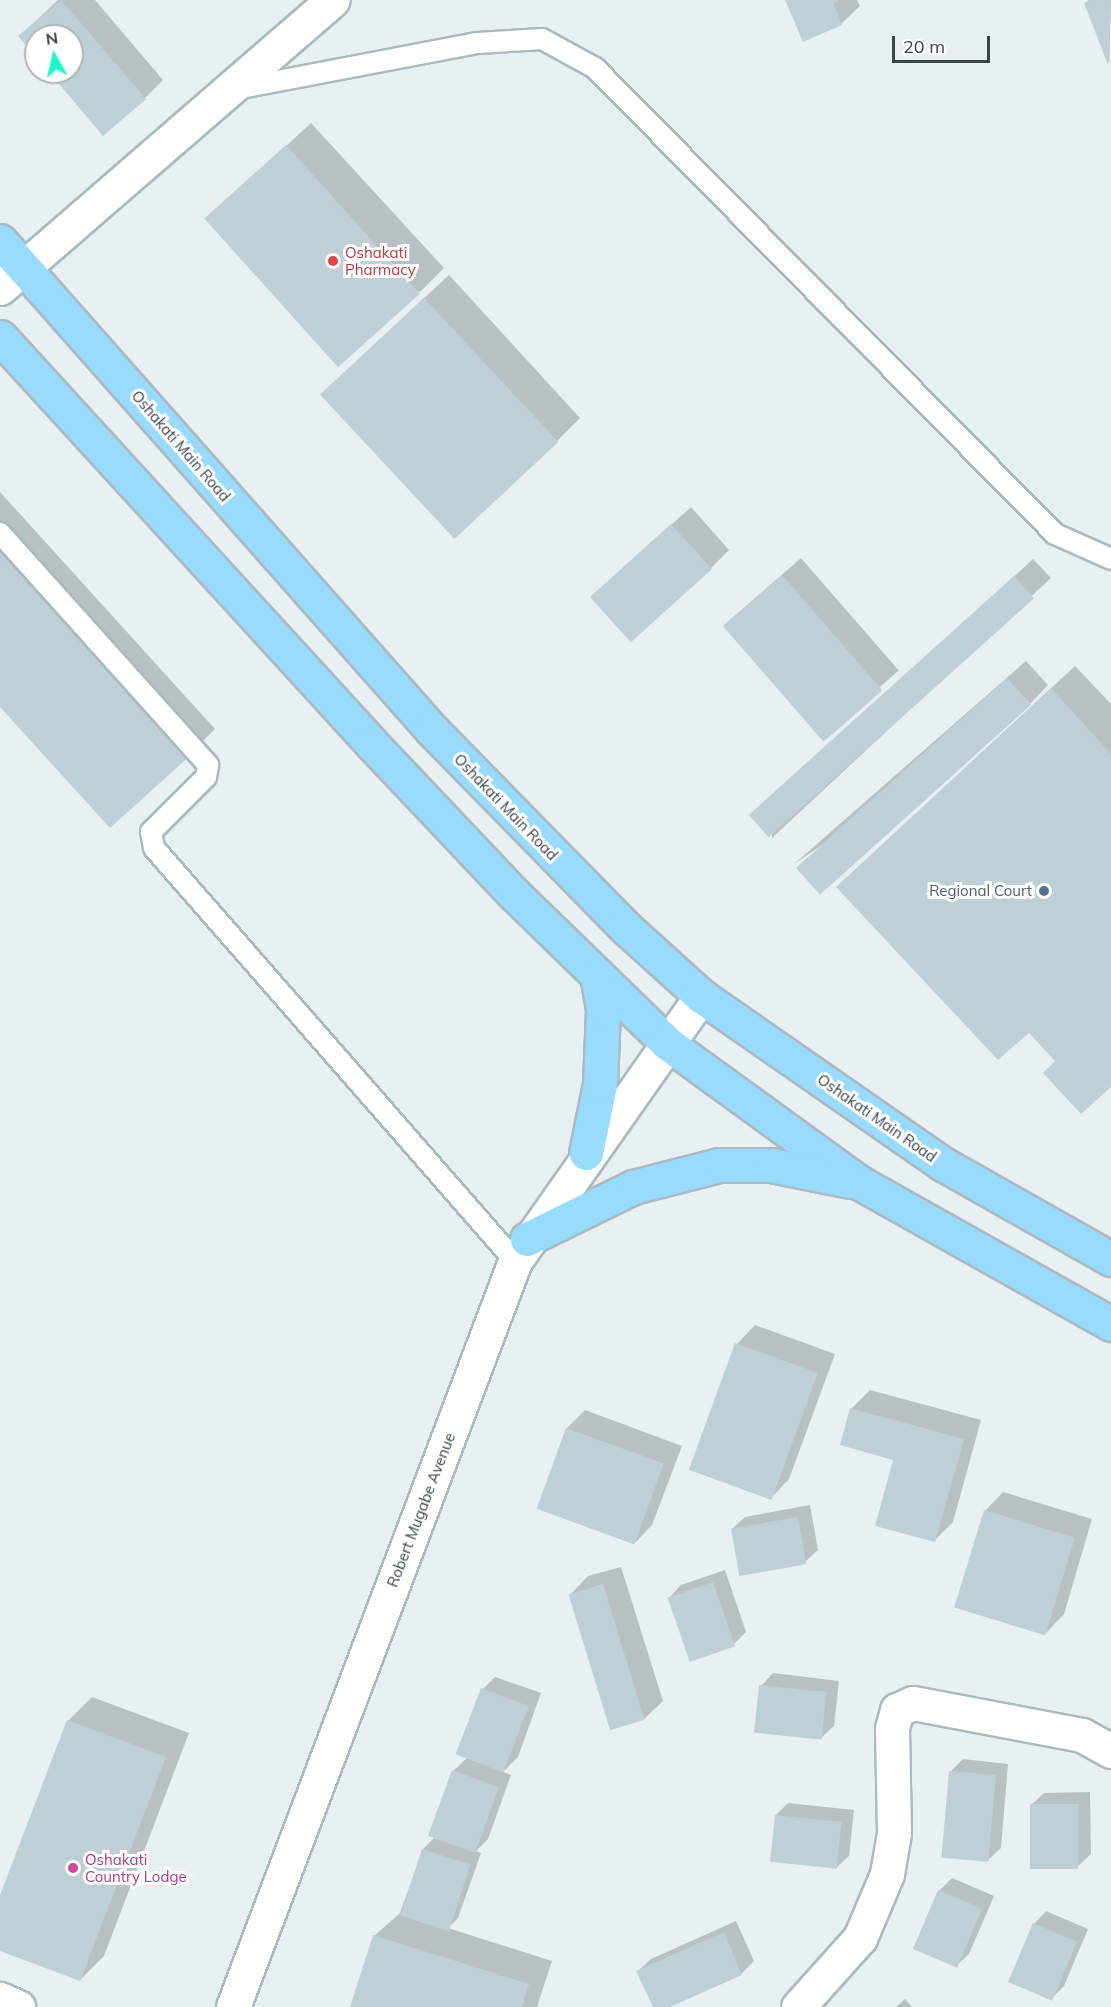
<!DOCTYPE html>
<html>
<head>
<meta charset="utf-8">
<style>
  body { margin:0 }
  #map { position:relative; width:1111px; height:2007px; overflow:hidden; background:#e8f0f4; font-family:Mulish,sans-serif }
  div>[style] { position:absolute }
  .shadow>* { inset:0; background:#0003; transform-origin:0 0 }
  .building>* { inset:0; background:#bed0d6; transform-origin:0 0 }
  .roads { filter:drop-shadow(2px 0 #abbac0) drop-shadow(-2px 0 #abbac0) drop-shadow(0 2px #abbac0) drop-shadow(0 -2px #abbac0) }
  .service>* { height:20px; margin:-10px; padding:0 10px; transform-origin:10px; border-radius:10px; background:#fff }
  .minor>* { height:33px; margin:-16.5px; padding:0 16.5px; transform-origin:16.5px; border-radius:16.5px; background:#fff }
  .primary>* { height:33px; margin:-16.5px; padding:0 16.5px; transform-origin:16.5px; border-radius:16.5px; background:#98dbfe }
  .dots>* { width:16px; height:16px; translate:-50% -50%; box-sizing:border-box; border:3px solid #fff; border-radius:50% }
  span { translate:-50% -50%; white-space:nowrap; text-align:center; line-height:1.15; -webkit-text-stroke:6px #fff; paint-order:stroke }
  .health-label { font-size:15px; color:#be3a42 }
  .left { translate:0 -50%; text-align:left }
  .street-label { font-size:15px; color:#374448 }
  .service-label { font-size:15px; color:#4e5e75 }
  .right { translate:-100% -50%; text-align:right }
  .hotel-label { font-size:15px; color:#b23c85 }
  .north { position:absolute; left:24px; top:24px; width:60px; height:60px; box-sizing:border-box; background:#fff; border:2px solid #afb4b6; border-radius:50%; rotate:352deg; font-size:16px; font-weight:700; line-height:24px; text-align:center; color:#374448 }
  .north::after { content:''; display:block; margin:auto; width:21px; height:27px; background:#1af9c7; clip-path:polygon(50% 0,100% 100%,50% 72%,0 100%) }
  .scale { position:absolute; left:892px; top:36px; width:98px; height:27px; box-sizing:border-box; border:3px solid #374448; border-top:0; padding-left:8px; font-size:18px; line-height:21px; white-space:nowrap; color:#374448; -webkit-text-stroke:4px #fff; paint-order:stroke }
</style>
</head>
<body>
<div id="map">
  <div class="shadow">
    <i style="clip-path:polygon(58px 0,95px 0,163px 80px,145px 98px,51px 72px,72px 72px,72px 36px,36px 36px,36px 55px,20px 36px)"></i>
    <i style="clip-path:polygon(786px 0,857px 0,860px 6px,841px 24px)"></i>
    <i style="clip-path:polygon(1089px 0,1111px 0,1109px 63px,1085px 4px)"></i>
    <i style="clip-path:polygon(311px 123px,444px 268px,420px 292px,207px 219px)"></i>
    <i style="clip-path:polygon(449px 275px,580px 418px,557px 441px,321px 394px)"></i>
    <i style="clip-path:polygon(0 492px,215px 729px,191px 753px,0 704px)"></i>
    <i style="clip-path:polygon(691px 507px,729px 550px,711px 568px,591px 597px)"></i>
    <i style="left:801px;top:558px;width:149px;height:102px;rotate:49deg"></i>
    <i style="clip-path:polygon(1033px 559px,1051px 578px,772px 838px,771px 800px)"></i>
    <i style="clip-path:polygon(1026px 661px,1048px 685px,1030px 704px,794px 864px)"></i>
    <i style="clip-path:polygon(1075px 666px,1111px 704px,1111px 1085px,1057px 1061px,1029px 1031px,838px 887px)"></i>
    <i style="clip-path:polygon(755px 1325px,835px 1354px,789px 1479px,771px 1498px,737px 1344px)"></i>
    <i style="clip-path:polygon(870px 1390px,981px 1420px,953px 1522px,935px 1540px,895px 1458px,851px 1409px)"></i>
    <i style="clip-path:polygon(585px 1410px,682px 1446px,652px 1525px,634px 1544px,567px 1428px)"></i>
    <i style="clip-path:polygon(1003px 1492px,1092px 1519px,1064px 1614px,1046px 1633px,985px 1511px)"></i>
    <i style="clip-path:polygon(810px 1505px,818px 1550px,805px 1562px,732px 1529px,745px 1517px)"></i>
    <i style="clip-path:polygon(621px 1567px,663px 1701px,644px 1719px,570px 1595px,588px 1576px)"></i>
    <i style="clip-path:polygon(725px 1570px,746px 1632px,734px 1644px,669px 1598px,681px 1585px)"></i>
    <i style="clip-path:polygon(773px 1673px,839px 1681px,834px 1726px,821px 1738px,761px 1686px)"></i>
    <i style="clip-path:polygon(495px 1677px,541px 1693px,518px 1757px,503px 1772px,511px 1775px,488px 1839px,476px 1851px,481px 1853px,458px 1918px,448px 1928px,552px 1961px,537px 2007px,351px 2007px,374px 1936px,400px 1913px,423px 1849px,435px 1837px,453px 1771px,468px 1757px,483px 1689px)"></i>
    <i style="clip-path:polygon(92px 1697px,189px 1733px,104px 1956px,80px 1980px,0 1950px,0 1899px,68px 1721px)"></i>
    <i style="clip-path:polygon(963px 1759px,1008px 1764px,1001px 1848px,988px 1860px,950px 1772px)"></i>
    <i style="clip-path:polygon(1090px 1792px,1091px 1854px,1078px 1866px,1031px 1805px,1044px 1793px)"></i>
    <i style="clip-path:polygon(788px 1803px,854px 1810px,849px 1856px,836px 1868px,776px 1815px)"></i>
    <i style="clip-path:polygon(952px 1878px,994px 1896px,969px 1954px,956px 1966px,939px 1891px)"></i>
    <i style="clip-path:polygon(1046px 1911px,1088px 1929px,1064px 1986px,1052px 1998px,1034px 1924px)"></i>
    <i style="clip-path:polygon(736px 1921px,754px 1961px,741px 1974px,654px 2007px,638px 1971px,651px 1959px)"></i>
    <i style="clip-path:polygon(905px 1999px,912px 2007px,896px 2007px)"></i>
  </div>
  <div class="building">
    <i style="clip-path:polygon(61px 0,146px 99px,103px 136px,49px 72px,72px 72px,72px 36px,36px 36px,36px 57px,18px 36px)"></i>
    <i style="clip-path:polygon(785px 0,840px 0,833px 3px,842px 25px,803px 42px)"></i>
    <i style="clip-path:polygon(1092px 0,1111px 0,1108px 65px,1084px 3px)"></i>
    <i style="left:286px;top:145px;width:200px;height:110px;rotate:48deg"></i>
    <i style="left:424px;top:298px;width:197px;height:142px;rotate:47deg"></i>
    <i style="left:671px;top:524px;width:61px;height:109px;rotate:48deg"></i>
    <i style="clip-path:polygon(0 542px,192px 754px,110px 828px,0 707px)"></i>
    <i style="left:782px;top:575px;width:153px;height:78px;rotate:49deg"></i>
    <i style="left:1014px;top:576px;width:30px;height:357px;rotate:48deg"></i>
    <i style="left:1007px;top:678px;width:36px;height:284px;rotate:48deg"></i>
    <i style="clip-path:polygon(1051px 688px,1111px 754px,1111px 1087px,1081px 1114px,1043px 1073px,1055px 1061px,1029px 1033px,998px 1060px,836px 887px)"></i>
    <i style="left:735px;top:1343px;width:88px;height:135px;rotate:20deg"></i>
    <i style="clip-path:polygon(850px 1408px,964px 1439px,935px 1542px,875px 1526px,893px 1460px,840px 1445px)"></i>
    <i style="left:566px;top:1428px;width:104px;height:86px;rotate:20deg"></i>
    <i style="left:984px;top:1510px;width:95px;height:102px;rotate:17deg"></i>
    <i style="left:798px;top:1517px;width:48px;height:68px;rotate:80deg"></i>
    <i style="left:713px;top:1582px;width:68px;height:48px;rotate:71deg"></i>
    <i style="left:603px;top:1584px;width:142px;height:36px;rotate:73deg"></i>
    <i style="left:759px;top:1685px;width:68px;height:48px;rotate:6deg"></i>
    <i style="left:481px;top:1688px;width:51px;height:71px;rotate:21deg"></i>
    <i style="clip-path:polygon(67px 1720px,166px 1757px,80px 1981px,0 1951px,0 1895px)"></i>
    <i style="left:452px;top:1770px;width:50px;height:70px;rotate:20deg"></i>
    <i style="left:949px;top:1771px;width:47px;height:87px;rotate:5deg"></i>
    <i style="left:1030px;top:1804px;width:48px;height:65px"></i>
    <i style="left:775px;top:1815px;width:67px;height:47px;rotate:6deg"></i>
    <i style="left:422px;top:1849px;width:51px;height:70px;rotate:18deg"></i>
    <i style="left:938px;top:1890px;width:48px;height:64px;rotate:23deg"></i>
    <i style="left:1033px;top:1923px;width:48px;height:64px;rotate:23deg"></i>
    <i style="clip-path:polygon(724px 1932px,742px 1975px,670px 2007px,653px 2007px,636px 1971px)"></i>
    <i style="clip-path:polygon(373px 1935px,529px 1984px,522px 2007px,350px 2007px)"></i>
  </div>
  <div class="roads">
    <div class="service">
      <i style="left:236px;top:89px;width:246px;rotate:-10.8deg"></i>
      <i style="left:478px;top:43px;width:64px;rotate:-3.6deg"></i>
      <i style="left:542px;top:39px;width:60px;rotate:28.7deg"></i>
      <i style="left:595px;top:68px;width:655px;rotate:45.37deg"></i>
      <i style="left:1055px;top:534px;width:61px;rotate:24.1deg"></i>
      <i style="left:0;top:533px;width:312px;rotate:48.1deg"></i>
      <i style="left:208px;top:765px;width:12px;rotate:99deg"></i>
      <i style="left:206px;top:777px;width:78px;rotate:135deg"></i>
      <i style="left:151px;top:832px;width:16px;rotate:79deg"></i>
      <i style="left:154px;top:848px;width:549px;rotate:48.84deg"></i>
    </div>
    <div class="minor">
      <i style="left:0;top:288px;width:440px;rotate:-40.9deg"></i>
      <i style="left:0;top:1999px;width:20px;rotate:24deg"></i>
      <i style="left:233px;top:2007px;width:798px;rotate:-69.29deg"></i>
      <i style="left:515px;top:1261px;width:324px;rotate:-54.9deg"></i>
      <i style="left:798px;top:2007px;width:93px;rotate:-48.1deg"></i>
      <i style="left:860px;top:1938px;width:69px;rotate:-67.1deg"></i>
      <i style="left:887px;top:1874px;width:42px;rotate:-80.3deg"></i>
      <i style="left:894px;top:1833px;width:105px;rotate:-91.1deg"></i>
      <i style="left:892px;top:1728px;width:19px;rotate:-74deg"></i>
      <i style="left:897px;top:1710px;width:17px;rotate:-24deg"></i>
      <i style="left:913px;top:1703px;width:172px;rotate:10.7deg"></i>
      <i style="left:1082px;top:1735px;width:33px;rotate:29deg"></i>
    </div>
    <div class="primary">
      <i style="left:0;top:241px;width:651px;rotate:48.55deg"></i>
      <i style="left:431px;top:729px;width:277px;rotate:45.6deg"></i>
      <i style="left:625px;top:927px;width:103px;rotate:42.2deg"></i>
      <i style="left:701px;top:996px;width:295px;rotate:34.8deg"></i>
      <i style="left:943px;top:1164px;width:193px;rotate:29.5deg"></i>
      <i style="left:0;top:337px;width:551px;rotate:47.57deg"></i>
      <i style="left:372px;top:744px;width:207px;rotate:46.6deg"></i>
      <i style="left:514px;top:894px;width:214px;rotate:44.2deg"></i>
      <i style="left:667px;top:1043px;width:238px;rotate:36deg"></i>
      <i style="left:860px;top:1183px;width:288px;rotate:29.3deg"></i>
      <i style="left:586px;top:1153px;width:70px;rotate:-78.5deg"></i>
      <i style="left:600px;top:1084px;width:75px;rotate:-87.7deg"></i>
      <i style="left:603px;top:1009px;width:35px;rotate:-100deg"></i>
      <i style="left:527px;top:1239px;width:118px;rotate:-26.1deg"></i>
      <i style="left:633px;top:1187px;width:89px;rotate:-14.3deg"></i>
      <i style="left:719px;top:1165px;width:52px"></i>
      <i style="left:771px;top:1165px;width:81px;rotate:11.4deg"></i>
    </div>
  </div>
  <div class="dots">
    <i style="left:333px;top:261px;background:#e0444e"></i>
    <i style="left:1044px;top:891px;background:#5c6f8a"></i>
    <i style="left:73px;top:1868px;background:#d1479c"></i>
  </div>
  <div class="health-label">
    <span class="left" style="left:345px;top:261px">Oshakati<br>Pharmacy</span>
  </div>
  <div class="street-label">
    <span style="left:181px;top:446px;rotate:49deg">Oshakati Main Road</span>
    <span style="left:506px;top:807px;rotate:46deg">Oshakati Main Road</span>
    <span style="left:877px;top:1118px;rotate:35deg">Oshakati Main Road</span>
    <span style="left:421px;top:1510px;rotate:-69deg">Robert Mugabe Avenue</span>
  </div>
  <div class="service-label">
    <span class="right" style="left:1032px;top:891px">Regional Court</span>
  </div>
  <div class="hotel-label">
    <span class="left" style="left:85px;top:1868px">Oshakati<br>Country Lodge</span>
  </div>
  <div class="north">N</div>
  <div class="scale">20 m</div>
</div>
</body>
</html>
